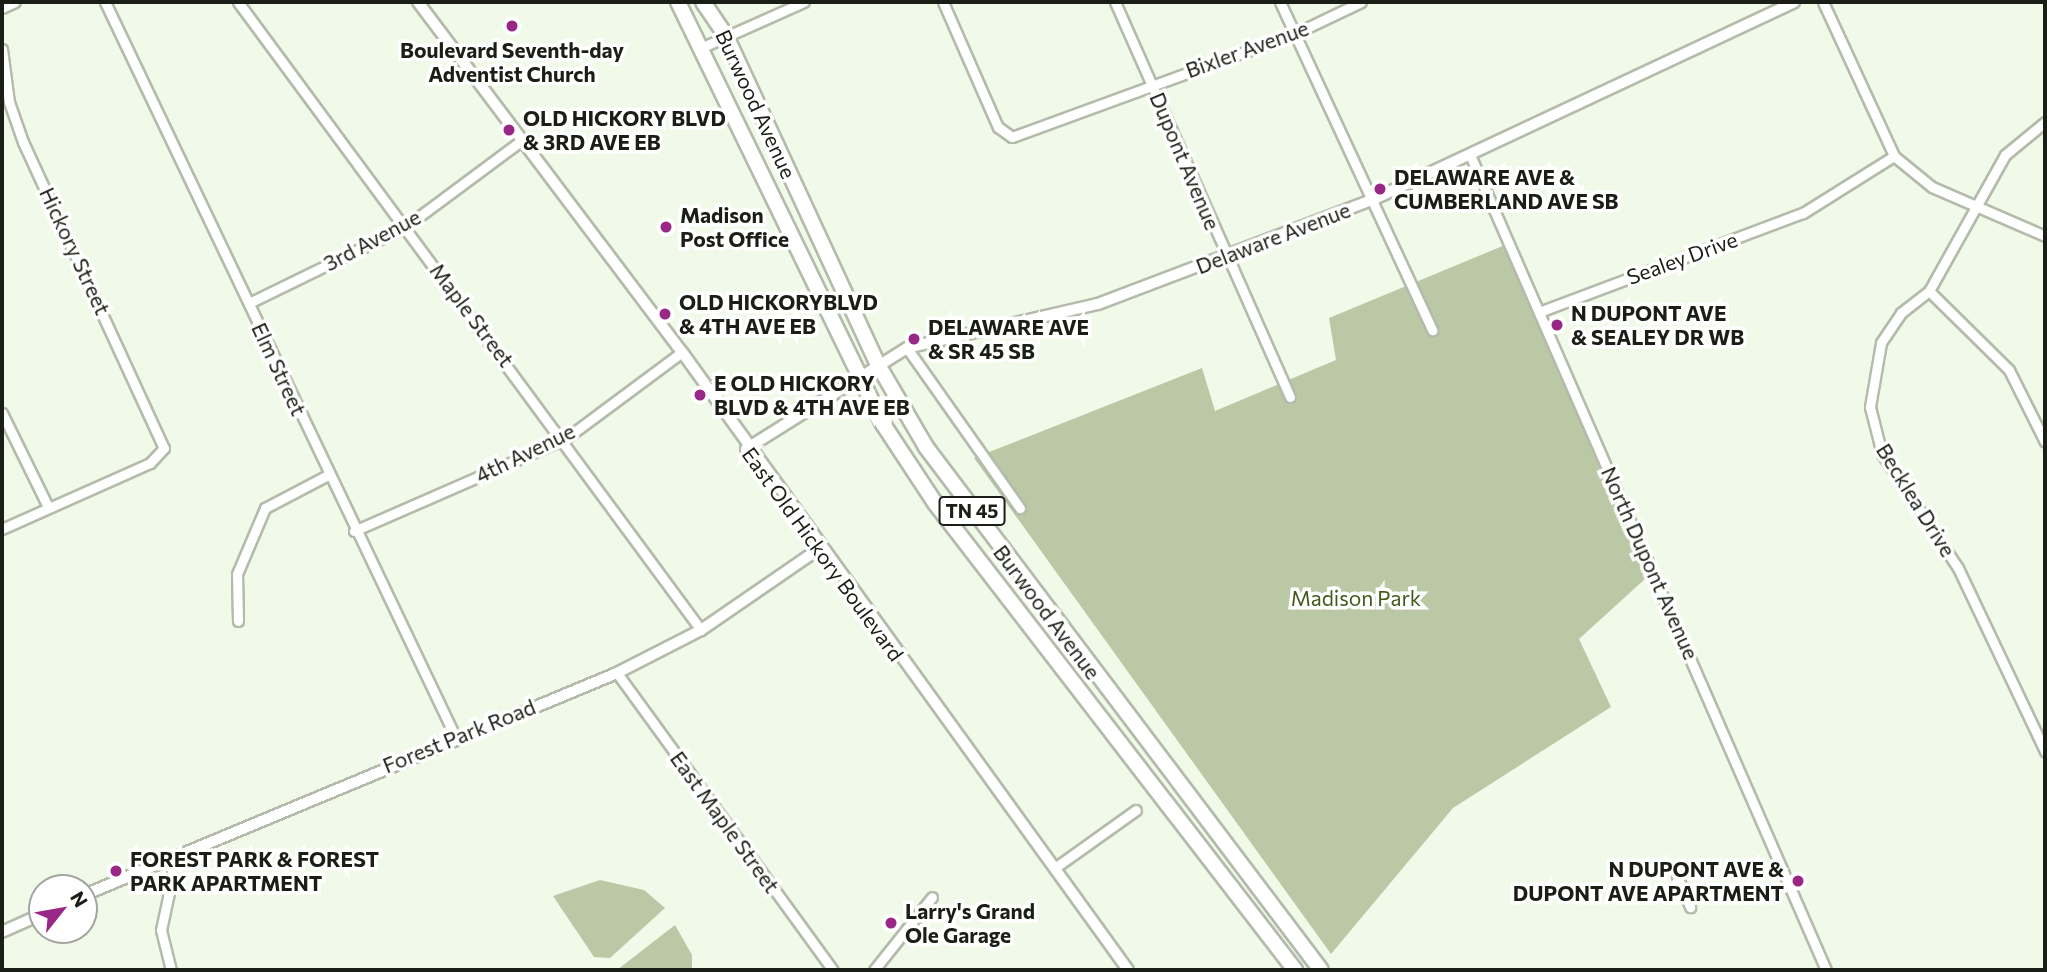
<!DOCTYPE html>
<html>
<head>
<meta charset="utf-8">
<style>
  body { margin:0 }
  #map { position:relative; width:2047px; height:972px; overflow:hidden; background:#f1f9e8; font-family:Commissioner,sans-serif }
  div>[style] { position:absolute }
  .green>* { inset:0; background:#bac8a5 }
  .roads { filter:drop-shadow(2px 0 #b4bbab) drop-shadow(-2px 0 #b4bbab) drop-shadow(0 2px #b4bbab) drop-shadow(0 -2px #b4bbab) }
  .minor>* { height:9px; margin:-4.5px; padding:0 4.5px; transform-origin:4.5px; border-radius:4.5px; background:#fff }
  .tertiary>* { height:10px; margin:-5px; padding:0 5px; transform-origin:5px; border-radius:5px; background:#fff }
  .primary>* { height:14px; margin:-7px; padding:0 7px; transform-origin:7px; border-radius:7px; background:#fff }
  .dots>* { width:19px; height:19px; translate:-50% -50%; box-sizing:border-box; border:4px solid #fff; border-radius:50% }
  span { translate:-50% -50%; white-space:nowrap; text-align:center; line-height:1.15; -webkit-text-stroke:7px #fff; paint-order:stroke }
  .shield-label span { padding:2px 5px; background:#fff; border:2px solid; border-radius:5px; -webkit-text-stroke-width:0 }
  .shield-label { font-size:19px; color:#1b1d17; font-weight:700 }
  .street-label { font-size:21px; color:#1b1d17 }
  .poi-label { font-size:21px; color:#1b1d17; font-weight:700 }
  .left { translate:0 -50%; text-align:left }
  .right { translate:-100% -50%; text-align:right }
  .park-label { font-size:21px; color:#44581a }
  .frame { position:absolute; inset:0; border:4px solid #1b1d17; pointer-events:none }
  .north { position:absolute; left:28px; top:874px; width:70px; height:70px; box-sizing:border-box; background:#fff; border:2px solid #a4a5a2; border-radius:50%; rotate:59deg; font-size:19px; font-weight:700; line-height:28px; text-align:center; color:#1b1d17 }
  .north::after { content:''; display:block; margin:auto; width:24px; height:32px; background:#982785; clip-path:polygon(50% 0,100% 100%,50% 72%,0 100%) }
</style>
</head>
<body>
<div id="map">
  <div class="green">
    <i style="clip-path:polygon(1505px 245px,1646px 578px,1579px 639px,1611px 707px,1453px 808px,1331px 954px,974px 458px,1202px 368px,1215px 411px,1336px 360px,1329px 318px)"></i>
    <i style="clip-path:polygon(600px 880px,644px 890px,665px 908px,610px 958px,594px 957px,553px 896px)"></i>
    <i style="clip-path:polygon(675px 925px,692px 955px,692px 970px,617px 970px)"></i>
  </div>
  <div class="roads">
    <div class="minor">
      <i style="left:105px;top:2px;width:813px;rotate:64.51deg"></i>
      <i style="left:238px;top:2px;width:780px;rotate:53.6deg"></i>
      <i style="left:943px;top:2px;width:137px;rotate:66.3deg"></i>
      <i style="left:998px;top:127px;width:17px;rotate:36deg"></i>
      <i style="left:1012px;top:137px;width:300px;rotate:-20.1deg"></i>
      <i style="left:1294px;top:34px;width:74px;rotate:-25.5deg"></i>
      <i style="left:1115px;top:2px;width:432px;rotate:66.1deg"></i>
      <i style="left:1280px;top:2px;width:362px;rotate:65.1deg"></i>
      <i style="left:1823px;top:2px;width:170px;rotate:65.2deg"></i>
      <i style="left:1894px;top:156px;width:49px;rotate:39.2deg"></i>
      <i style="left:1932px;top:187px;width:123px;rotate:23.4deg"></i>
      <i style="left:2px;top:8px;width:14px;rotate:-25deg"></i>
      <i style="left:705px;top:46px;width:108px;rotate:-24deg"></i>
      <i style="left:2px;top:49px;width:53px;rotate:82.5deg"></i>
      <i style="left:9px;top:102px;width:42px;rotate:70.7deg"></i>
      <i style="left:23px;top:142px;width:337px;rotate:65.3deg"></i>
      <i style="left:164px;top:448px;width:21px;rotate:133deg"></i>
      <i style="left:150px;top:463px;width:162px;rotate:156deg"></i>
      <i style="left:2045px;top:122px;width:52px;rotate:140.5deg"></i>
      <i style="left:2005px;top:155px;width:156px;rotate:119.2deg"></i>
      <i style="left:1929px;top:291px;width:36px;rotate:142deg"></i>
      <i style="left:1901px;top:313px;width:36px;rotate:124deg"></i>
      <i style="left:1881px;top:343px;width:65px;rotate:99.8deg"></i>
      <i style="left:1870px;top:407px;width:49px;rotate:75.7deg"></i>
      <i style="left:1882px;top:454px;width:137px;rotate:56.3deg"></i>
      <i style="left:1958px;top:568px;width:203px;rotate:64.6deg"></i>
      <i style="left:1471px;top:157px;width:887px;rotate:66.41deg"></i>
      <i style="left:1929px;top:291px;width:112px;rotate:44.6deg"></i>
      <i style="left:2009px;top:370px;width:80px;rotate:63.4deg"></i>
      <i style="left:249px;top:303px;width:174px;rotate:-26deg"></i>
      <i style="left:405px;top:227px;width:144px;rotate:-36.6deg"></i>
      <i style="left:1539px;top:312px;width:282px;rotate:-20.6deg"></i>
      <i style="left:1803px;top:213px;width:107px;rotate:-32.1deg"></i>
      <i style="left:907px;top:348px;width:196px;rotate:54.8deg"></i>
      <i style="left:2px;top:413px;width:105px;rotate:63.9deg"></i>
      <i style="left:354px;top:531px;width:230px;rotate:-23.6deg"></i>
      <i style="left:565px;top:439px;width:146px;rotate:-36.6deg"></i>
      <i style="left:238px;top:621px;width:47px;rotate:-91.2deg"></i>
      <i style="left:237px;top:574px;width:72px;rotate:-67deg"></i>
      <i style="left:265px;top:508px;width:71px;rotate:-27.6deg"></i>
      <i style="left:617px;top:673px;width:367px;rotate:54deg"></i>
      <i style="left:168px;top:859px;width:16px;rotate:72deg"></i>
      <i style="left:173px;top:874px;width:57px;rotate:102.1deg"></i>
      <i style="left:161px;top:930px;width:41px;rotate:76deg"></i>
      <i style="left:1056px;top:867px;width:98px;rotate:-35.5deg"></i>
      <i style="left:1677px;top:876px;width:34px;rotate:67deg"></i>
      <i style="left:874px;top:970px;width:93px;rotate:-51.5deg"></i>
    </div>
    <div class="tertiary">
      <i style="left:418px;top:2px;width:438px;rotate:53deg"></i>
      <i style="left:682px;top:352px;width:762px;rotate:54.18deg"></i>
      <i style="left:746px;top:449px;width:190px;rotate:-32.1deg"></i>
      <i style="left:907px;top:348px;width:196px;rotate:-13deg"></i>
      <i style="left:1098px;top:304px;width:293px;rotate:-20.8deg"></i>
      <i style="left:1372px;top:200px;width:466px;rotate:-25.1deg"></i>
      <i style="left:84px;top:895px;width:577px;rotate:-22.61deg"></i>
      <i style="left:617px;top:673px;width:94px;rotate:-27.1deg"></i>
      <i style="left:701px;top:630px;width:143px;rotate:-34.5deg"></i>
      <i style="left:2px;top:932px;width:44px;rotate:-24.2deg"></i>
    </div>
    <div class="primary">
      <i style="left:678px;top:2px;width:469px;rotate:64.1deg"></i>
      <i style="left:883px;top:424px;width:95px;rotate:56.6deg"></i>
      <i style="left:935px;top:503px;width:590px;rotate:52.37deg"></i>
      <i style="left:703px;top:2px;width:41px;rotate:55.9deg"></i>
      <i style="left:726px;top:36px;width:360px;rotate:65.2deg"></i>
      <i style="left:877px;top:363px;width:97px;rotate:59.7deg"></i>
      <i style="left:926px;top:447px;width:655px;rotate:52.94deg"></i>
    </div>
  </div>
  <div class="dots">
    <i style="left:512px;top:26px;background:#982785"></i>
    <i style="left:509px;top:130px;background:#982785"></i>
    <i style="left:1380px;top:189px;background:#982785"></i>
    <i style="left:666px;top:227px;background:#982785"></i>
    <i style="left:665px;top:314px;background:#982785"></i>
    <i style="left:1557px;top:325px;background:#982785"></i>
    <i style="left:914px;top:339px;background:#982785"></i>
    <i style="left:700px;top:395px;background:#982785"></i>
    <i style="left:116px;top:871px;background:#982785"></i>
    <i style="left:1798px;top:881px;background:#982785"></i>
    <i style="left:891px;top:923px;background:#982785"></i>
  </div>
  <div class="shield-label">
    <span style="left:972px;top:511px">TN 45</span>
  </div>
  <div class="street-label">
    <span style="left:1247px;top:49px;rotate:-20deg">Bixler Avenue</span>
    <span style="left:756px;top:104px;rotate:65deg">Burwood Avenue</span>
    <span style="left:1185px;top:161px;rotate:67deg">Dupont Avenue</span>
    <span style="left:1273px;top:238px;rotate:-21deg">Delaware Avenue</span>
    <span style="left:372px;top:240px;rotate:-28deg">3rd Avenue</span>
    <span style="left:75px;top:251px;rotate:65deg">Hickory Street</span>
    <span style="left:1682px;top:258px;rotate:-20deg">Sealey Drive</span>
    <span style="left:472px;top:315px;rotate:53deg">Maple Street</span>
    <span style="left:279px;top:369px;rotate:65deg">Elm Street</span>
    <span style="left:525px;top:453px;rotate:-26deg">4th Avenue</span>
    <span style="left:1916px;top:500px;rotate:58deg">Becklea Drive</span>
    <span style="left:823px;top:554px;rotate:54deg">East Old Hickory Boulevard</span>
    <span style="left:1650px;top:563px;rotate:66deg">North Dupont Avenue</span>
    <span style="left:1047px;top:612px;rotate:53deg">Burwood Avenue</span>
    <span style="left:459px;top:736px;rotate:-22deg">Forest Park Road</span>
    <span style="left:725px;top:822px;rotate:54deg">East Maple Street</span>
  </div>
  <div class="poi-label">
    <span style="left:512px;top:62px">Boulevard Seventh-day<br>Adventist Church</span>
    <span class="left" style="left:523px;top:130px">OLD HICKORY BLVD<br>&amp; 3RD AVE EB</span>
    <span class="left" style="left:1394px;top:189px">DELAWARE AVE &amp;<br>CUMBERLAND AVE SB</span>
    <span class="left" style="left:680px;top:227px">Madison<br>Post Office</span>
    <span class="left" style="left:679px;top:314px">OLD HICKORYBLVD<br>&amp; 4TH AVE EB</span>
    <span class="left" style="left:1571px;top:325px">N DUPONT AVE<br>&amp; SEALEY DR WB</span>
    <span class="left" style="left:928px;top:339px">DELAWARE AVE<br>&amp; SR 45 SB</span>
    <span class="left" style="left:714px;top:395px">E OLD HICKORY<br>BLVD &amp; 4TH AVE EB</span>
    <span class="left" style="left:130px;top:871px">FOREST PARK &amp; FOREST<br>PARK APARTMENT</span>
    <span class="right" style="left:1784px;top:881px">N DUPONT AVE &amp;<br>DUPONT AVE APARTMENT</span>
    <span class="left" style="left:905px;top:923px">Larry's Grand<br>Ole Garage</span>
  </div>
  <div class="park-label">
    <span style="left:1356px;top:598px">Madison Park</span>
  </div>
  <div class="frame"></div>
  <div class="north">N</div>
</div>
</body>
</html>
